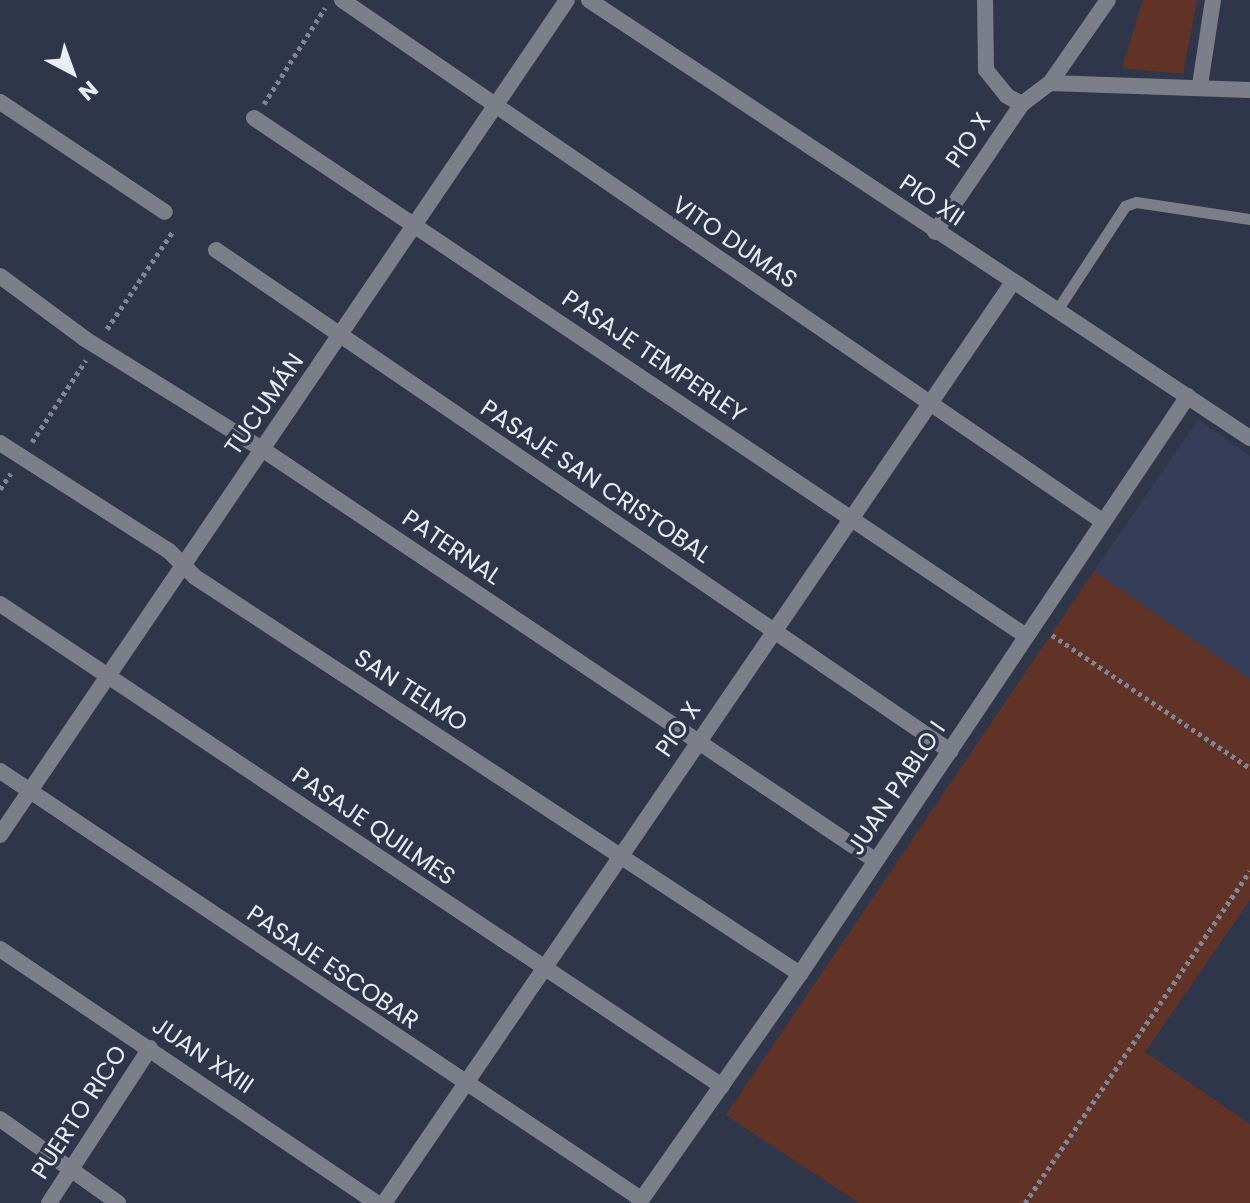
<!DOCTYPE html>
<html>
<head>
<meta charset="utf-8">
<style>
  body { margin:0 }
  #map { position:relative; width:1250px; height:1203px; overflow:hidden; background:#30364a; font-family:Poppins,sans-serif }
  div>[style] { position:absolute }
  .built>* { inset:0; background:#363d58 }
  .green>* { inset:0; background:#613327 }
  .path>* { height:5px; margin-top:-2.5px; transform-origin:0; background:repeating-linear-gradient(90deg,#808596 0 4px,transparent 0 8px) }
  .service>* { height:11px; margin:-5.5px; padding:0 5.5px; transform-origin:5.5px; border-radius:5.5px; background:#7c7f8a }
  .minor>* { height:16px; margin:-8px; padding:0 8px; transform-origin:8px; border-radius:8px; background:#7c7f8a }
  span { translate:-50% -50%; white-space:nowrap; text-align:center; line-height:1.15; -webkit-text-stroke:7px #30364a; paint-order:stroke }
  .street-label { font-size:24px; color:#eaeefb }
  .north { position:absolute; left:32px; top:32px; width:80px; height:80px; -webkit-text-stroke:6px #30364a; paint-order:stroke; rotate:139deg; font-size:22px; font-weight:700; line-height:32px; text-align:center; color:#eaeefb }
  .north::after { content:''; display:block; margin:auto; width:28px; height:36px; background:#eaeefb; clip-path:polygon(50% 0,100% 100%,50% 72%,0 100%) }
</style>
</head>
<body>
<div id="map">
  <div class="built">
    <i style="clip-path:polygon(1198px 420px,1250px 456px,1250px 679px,1094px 571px)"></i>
  </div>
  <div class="green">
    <i style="clip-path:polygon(1143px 0,1197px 0,1183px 74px,1122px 68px)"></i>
    <i style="clip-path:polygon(1094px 571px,1250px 679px,1250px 900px,1145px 1052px,1250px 1124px,1250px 1203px,859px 1203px,726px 1115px)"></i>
  </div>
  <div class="path">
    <i style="left:264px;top:104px;width:114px;rotate:-57.6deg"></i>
    <i style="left:107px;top:329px;width:118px;rotate:-56deg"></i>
    <i style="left:32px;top:442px;width:98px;rotate:-56.6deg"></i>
    <i style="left:0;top:489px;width:19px;rotate:-55deg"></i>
    <i style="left:1052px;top:635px;width:239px;rotate:33.9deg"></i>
    <i style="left:1025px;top:1203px;width:401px;rotate:-55.9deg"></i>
  </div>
  <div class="service">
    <i style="left:1057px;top:310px;width:124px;rotate:-56.8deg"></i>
    <i style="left:1125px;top:206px;width:12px;rotate:-20deg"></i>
    <i style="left:1136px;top:202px;width:115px;rotate:8.5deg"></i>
  </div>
  <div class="minor">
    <i style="left:342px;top:0;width:921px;rotate:34.43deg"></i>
    <i style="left:589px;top:0;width:793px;rotate:33.53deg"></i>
    <i style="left:985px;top:0;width:70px;rotate:89.2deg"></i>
    <i style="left:986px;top:70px;width:33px;rotate:51deg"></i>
    <i style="left:1007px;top:96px;width:17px;rotate:28deg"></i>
    <i style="left:1050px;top:83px;width:200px;rotate:2deg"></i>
    <i style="left:1200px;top:85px;width:86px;rotate:-81.3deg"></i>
    <i style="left:0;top:102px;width:198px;rotate:33.7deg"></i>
    <i style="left:254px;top:118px;width:930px;rotate:33.86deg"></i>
    <i style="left:935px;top:232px;width:155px;rotate:-55.8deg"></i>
    <i style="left:1022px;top:104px;width:35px;rotate:-37deg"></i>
    <i style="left:1050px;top:83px;width:101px;rotate:-55.1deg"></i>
    <i style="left:216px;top:250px;width:889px;rotate:34.32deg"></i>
    <i style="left:0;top:276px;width:106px;rotate:36.5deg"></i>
    <i style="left:85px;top:339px;width:208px;rotate:31.9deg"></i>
    <i style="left:262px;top:449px;width:739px;rotate:33.86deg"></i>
    <i style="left:0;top:443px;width:201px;rotate:32.6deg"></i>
    <i style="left:169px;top:551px;width:37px;rotate:45deg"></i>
    <i style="left:195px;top:577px;width:724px;rotate:33.27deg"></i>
    <i style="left:0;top:604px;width:868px;rotate:33.73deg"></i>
    <i style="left:0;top:771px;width:771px;rotate:33.73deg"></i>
    <i style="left:0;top:835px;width:1009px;rotate:-55.82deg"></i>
    <i style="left:0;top:949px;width:455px;rotate:34deg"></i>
    <i style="left:0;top:1119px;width:145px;rotate:35.4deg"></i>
    <i style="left:49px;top:1203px;width:185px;rotate:-56.9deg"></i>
    <i style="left:384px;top:1203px;width:1115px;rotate:-55.67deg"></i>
    <i style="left:639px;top:1203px;width:280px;rotate:-54.9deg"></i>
    <i style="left:800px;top:974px;width:696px;rotate:-56.13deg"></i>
  </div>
  <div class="street-label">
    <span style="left:968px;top:140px;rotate:-56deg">PIO X</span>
    <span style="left:932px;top:200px;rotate:34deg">PIO XII</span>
    <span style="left:735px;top:242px;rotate:34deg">VITO DUMAS</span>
    <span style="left:654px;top:356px;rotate:34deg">PASAJE TEMPERLEY</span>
    <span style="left:264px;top:404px;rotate:-55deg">TUCUMÁN</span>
    <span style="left:596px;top:481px;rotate:34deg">PASAJE SAN CRISTOBAL</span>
    <span style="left:452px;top:547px;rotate:34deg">PATERNAL</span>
    <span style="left:411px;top:690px;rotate:33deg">SAN TELMO</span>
    <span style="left:678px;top:729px;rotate:-56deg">PIO X</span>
    <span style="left:896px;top:788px;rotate:-56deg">JUAN PABLO I</span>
    <span style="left:374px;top:826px;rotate:34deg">PASAJE QUILMES</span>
    <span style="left:333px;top:967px;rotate:34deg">PASAJE ESCOBAR</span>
    <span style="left:203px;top:1055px;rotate:34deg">JUAN XXIII</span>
    <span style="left:79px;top:1112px;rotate:-57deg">PUERTO RICO</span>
  </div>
  <div class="north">N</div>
</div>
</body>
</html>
